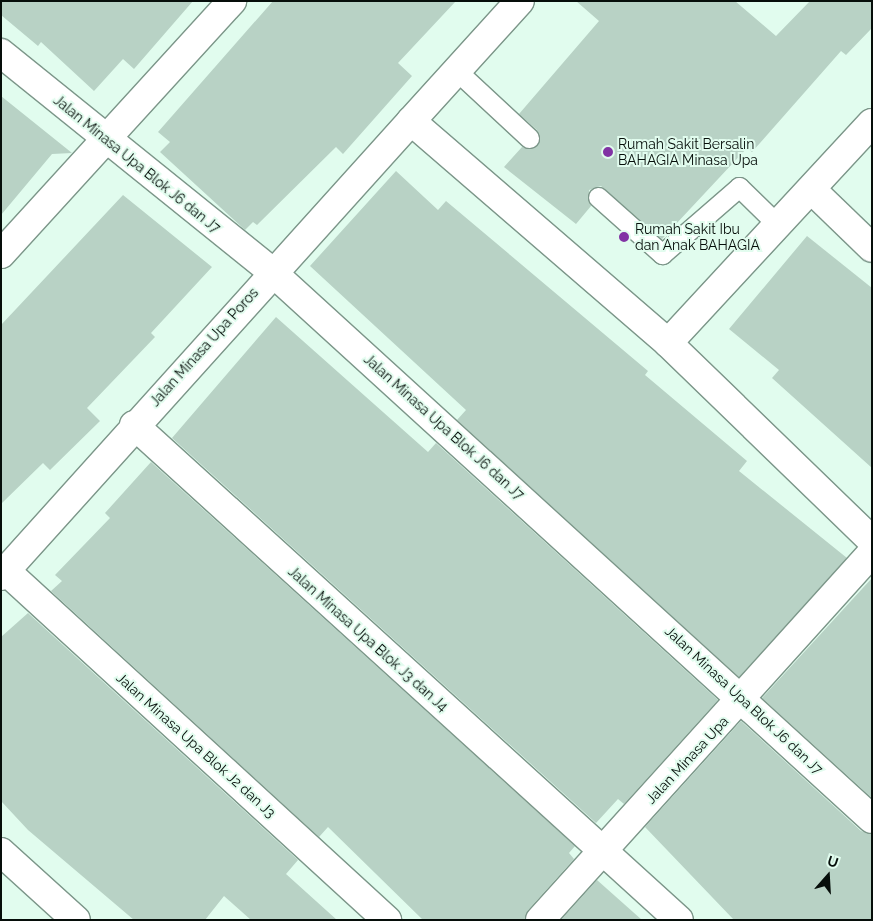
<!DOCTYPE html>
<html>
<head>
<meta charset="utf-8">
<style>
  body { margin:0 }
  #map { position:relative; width:873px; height:921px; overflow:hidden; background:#e1fcee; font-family:Raleway,sans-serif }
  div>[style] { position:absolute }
  .building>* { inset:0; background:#b8d2c5 }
  .roads { filter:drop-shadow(1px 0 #7c9689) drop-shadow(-1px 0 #7c9689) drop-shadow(0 1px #7c9689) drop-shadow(0 -1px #7c9689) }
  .lane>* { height:19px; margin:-9.5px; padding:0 9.5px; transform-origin:9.5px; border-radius:9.5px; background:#fff }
  .street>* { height:28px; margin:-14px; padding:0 14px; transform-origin:14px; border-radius:14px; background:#fff }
  .secondary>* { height:28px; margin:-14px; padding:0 14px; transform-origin:14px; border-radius:14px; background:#fff }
  .dots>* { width:14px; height:14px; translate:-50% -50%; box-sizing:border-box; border:2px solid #e1fcee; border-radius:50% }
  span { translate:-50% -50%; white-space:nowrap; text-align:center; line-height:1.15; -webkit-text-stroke:4px #e1fcee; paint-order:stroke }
  .poi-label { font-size:14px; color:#060e0a }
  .left { translate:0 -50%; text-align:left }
  .street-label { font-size:14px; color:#060e0a }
  .frame { position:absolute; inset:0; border:2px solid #060e0a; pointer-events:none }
  .north { position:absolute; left:803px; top:851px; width:50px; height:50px; -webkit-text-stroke:4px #e1fcee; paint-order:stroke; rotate:19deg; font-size:14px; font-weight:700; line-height:20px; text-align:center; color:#060e0a }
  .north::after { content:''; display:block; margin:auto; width:18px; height:22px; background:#060e0a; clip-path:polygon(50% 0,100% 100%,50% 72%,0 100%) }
</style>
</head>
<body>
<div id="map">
  <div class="building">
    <i style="clip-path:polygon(1px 1px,193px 1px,134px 69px,123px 59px,94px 91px,41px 42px,38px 46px,1px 15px)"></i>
    <i style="clip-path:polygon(273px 1px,456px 1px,398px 63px,412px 76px,343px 154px,336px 147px,257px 225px,253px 222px,245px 230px,160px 152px,170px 142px,158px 132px)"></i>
    <i style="clip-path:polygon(576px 1px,735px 1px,776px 36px,810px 1px,872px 1px,872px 28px,846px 55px,841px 51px,752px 152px,747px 148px,662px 239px,601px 186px,589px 190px,591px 206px,576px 224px,504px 167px,522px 147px,532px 149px,540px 141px,537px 130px,519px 114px,599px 21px)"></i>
    <i style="clip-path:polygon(1px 96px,72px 153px,52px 154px,1px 215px)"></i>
    <i style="clip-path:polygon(396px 171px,438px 210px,446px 201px,648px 371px,645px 375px,747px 461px,739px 471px,847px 558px,739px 677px,457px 420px,466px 410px,310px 266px)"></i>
    <i style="clip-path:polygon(123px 195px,212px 267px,151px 333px,155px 337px,87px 408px,100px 421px,50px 470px,43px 463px,1px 504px,1px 325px)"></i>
    <i style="clip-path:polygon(807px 236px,872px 288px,872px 468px,772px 378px,779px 370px,729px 329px)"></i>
    <i style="clip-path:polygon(276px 317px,428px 452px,436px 443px,718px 700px,624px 804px,618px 799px,596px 823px,172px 438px)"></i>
    <i style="clip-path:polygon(151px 462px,575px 846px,569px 853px,574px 859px,528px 910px,525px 920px,423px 920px,328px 827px,319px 837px,51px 591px,62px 581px,55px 575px,110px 518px,105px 513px)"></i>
    <i style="clip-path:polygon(872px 578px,872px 798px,762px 698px)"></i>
    <i style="clip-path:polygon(28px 613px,298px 860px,286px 874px,337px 920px,251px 920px,224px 896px,205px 920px,134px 920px,28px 830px,1px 801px,1px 637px)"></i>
    <i style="clip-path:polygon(741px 721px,861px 831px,872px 834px,872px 920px,734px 920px,645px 827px)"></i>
    <i style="clip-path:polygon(597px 880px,642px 920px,561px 920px)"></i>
  </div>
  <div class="roads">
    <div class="lane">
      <i style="left:458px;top:72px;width:97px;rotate:42.9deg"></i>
      <i style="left:598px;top:197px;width:86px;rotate:41.7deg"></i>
      <i style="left:662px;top:254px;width:102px;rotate:-41deg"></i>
      <i style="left:739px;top:187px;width:56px;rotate:44.3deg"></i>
    </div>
    <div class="street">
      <i style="left:1px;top:53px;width:347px;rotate:38.9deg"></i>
      <i style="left:271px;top:271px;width:813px;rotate:42.36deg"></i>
      <i style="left:411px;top:121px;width:162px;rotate:-47.8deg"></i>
      <i style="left:812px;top:190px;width:83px;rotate:44deg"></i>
      <i style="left:1px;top:254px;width:343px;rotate:-47.6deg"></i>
      <i style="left:668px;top:343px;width:284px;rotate:44.1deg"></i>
      <i style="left:134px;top:425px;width:736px;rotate:42.25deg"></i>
      <i style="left:6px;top:571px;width:517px;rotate:42.49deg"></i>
      <i style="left:1px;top:852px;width:101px;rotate:42.2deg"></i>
      <i style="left:540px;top:920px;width:495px;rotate:-47.9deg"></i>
    </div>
    <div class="secondary">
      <i style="left:1px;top:576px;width:612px;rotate:-47.98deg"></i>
      <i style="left:411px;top:121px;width:340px;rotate:40.8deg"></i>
      <i style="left:668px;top:343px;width:300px;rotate:-47.2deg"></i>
    </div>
  </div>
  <div class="dots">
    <i style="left:608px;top:152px;background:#8133a4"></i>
    <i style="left:624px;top:237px;background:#8133a4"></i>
  </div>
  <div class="poi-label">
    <span class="left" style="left:618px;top:152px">Rumah Sakit Bersalin<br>BAHAGIA Minasa Upa</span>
    <span class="left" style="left:635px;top:237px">Rumah Sakit Ibu<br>dan Anak BAHAGIA</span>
  </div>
  <div class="street-label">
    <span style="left:137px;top:164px;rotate:39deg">Jalan Minasa Upa Blok J6 dan J7</span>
    <span style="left:204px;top:347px;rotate:-48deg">Jalan Minasa Upa Poros</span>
    <span style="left:444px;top:427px;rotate:42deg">Jalan Minasa Upa Blok J6 dan J7</span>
    <span style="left:368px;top:639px;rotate:42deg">Jalan Minasa Upa Blok J3 dan J4</span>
    <span style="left:744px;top:700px;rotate:43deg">Jalan Minasa Upa Blok J6 dan J7</span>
    <span style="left:196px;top:745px;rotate:42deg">Jalan Minasa Upa Blok J2 dan J3</span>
    <span style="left:687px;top:760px;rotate:-47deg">Jalan Minasa Upa</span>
  </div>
  <div class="frame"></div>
  <div class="north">U</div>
</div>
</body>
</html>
